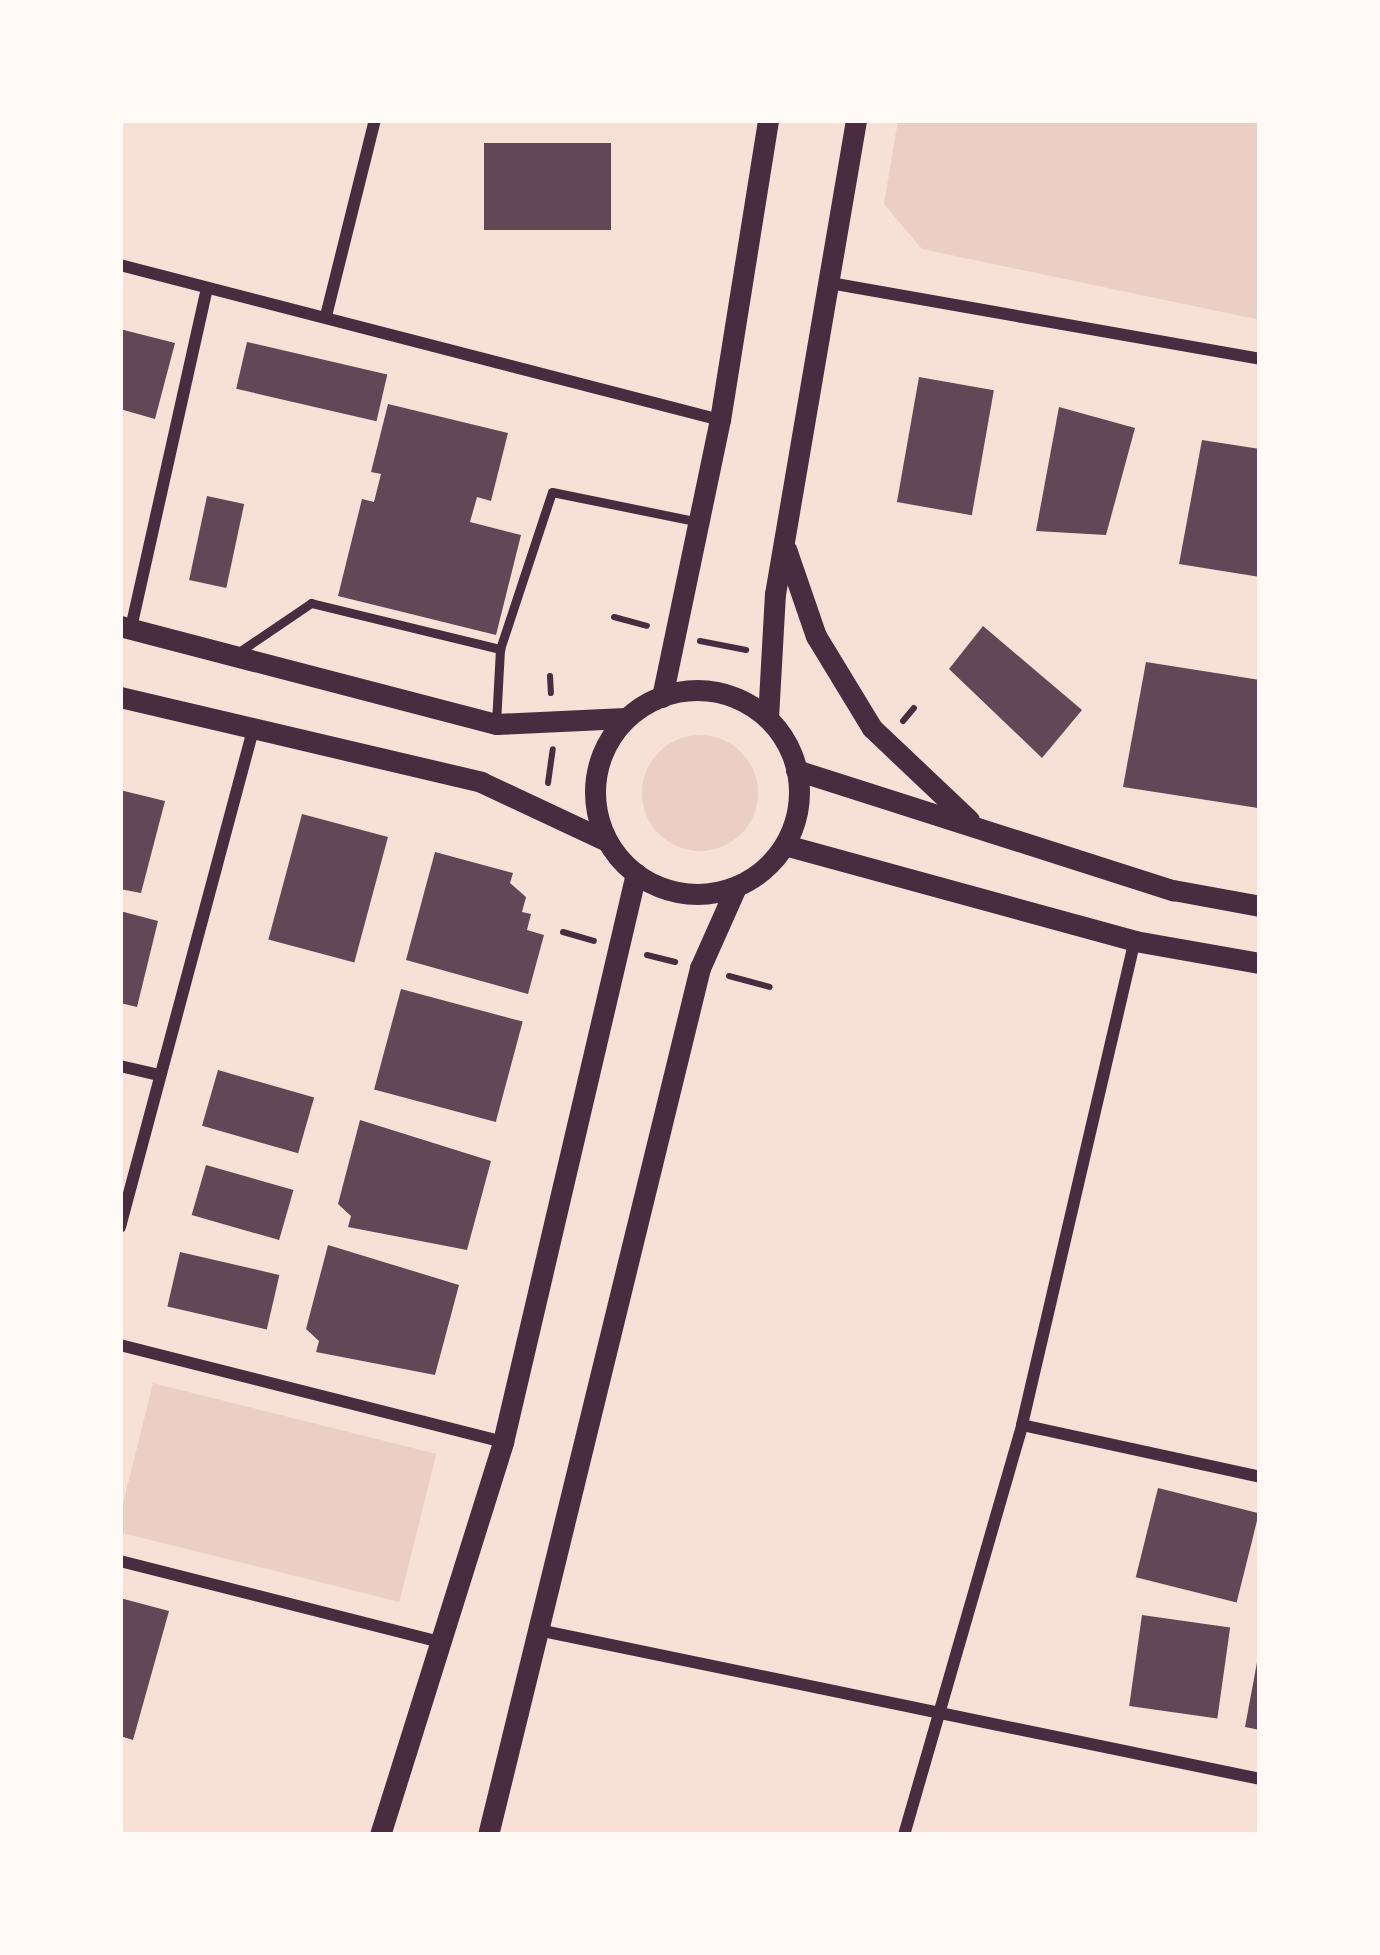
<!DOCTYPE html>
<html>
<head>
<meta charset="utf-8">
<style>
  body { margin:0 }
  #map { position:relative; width:1380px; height:1955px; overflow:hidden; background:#f7e1d7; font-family:"Noto Sans",sans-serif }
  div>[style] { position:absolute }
  .green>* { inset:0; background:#ebcfc5; transform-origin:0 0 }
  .round { border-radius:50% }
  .building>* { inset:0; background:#644757; transform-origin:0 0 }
  .path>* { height:6px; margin:-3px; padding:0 3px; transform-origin:3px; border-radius:3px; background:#4a2c40 }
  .service>* { height:9px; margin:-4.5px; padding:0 4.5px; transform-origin:4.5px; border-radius:4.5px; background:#4a2c40 }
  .minor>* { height:12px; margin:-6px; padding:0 6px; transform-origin:6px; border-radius:6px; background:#4a2c40 }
  .tertiary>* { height:21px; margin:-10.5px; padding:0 10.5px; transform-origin:10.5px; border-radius:10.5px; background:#4a2c40 }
  .tertiary>.ring { margin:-10.5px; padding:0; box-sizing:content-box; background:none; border:21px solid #4a2c40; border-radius:50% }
  span { translate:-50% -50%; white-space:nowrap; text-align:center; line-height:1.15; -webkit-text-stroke:9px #fffaf5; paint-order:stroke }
  .frame { position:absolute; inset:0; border:123px solid #fffaf5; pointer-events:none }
</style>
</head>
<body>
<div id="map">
  <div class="green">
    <i style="clip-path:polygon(898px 120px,1260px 120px,1260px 320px,922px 249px,884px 204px)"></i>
    <i class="round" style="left:642px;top:735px;width:116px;height:116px"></i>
    <i style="left:153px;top:1383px;width:292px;height:153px;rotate:14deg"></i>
  </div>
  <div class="building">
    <i style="left:484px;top:143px;width:127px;height:87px"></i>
    <i style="clip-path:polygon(120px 329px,175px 343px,155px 419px,120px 409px)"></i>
    <i style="left:247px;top:342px;width:144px;height:48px;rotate:13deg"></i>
    <i style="left:919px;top:377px;width:76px;height:127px;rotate:10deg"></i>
    <i style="clip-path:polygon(388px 404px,508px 433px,491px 501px,477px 497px,470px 522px,521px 535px,496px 635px,338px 596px,362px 499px,374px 502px,381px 474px,371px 472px)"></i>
    <i style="clip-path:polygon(1059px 407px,1135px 428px,1106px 535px,1036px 531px)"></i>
    <i style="clip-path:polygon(1202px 440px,1260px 449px,1260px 577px,1179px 564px)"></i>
    <i style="left:207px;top:496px;width:38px;height:86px;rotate:12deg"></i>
    <i style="clip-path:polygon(983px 626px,1082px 710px,1042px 758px,949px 669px)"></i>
    <i style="clip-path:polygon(1146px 662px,1260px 680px,1258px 808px,1123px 787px)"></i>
    <i style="clip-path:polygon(120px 790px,165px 801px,141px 893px,120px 889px)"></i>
    <i style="left:302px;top:814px;width:89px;height:130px;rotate:15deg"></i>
    <i style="clip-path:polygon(435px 852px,513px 873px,510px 883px,526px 897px,522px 912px,531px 914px,527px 930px,544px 935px,528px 994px,406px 960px)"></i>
    <i style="clip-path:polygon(120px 911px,158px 921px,137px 1007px,120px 1003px)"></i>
    <i style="left:401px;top:989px;width:126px;height:104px;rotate:15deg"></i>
    <i style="left:218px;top:1070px;width:100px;height:58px;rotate:16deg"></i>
    <i style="clip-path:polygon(360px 1120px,491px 1161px,467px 1250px,348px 1227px,351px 1216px,338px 1204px)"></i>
    <i style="left:206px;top:1165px;width:91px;height:52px;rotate:16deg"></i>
    <i style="clip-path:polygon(328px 1245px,459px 1285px,435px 1375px,316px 1352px,319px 1341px,306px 1329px)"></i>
    <i style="left:180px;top:1252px;width:102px;height:56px;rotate:13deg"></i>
    <i style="left:1158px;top:1488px;width:104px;height:92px;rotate:14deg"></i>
    <i style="clip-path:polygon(120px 1598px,169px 1611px,133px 1740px,120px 1736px)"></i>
    <i style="left:1142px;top:1615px;width:89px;height:92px;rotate:8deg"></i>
    <i style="clip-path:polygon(1258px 1657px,1260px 1657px,1260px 1730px,1245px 1727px)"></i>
  </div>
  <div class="path">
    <i style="left:614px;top:617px;width:34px;rotate:15deg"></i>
    <i style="left:700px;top:641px;width:47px;rotate:11.1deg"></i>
    <i style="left:550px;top:676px;width:17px;rotate:87deg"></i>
    <i style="left:903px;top:721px;width:17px;rotate:-50deg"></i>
    <i style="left:548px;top:783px;width:34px;rotate:-82deg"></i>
    <i style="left:563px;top:932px;width:32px;rotate:16deg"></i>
    <i style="left:647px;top:955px;width:29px;rotate:14deg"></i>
    <i style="left:729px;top:976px;width:42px;rotate:15deg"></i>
  </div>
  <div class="service">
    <i style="left:500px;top:649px;width:165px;rotate:-71.7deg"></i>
    <i style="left:552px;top:492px;width:151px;rotate:11.5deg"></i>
    <i style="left:236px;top:654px;width:91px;rotate:-34.2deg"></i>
    <i style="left:311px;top:603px;width:195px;rotate:13.7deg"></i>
    <i style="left:500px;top:649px;width:75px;rotate:93.1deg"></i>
  </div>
  <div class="minor">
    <i style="left:120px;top:265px;width:620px;rotate:14.48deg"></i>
    <i style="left:830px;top:283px;width:437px;rotate:10deg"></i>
    <i style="left:326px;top:316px;width:202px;rotate:-76deg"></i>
    <i style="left:131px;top:628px;width:347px;rotate:-77.4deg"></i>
    <i style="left:120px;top:1066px;width:36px;rotate:13deg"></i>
    <i style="left:120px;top:1227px;width:514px;rotate:-75.02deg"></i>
    <i style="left:120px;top:1345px;width:395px;rotate:14.2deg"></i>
    <i style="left:1022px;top:1425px;width:244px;rotate:12.3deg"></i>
    <i style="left:120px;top:1561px;width:330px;rotate:14.2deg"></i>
    <i style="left:543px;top:1631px;width:732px;rotate:11.66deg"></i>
    <i style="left:904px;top:1835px;width:427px;rotate:-73.9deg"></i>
    <i style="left:1022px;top:1425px;width:497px;rotate:-76.9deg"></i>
  </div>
  <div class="tertiary">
    <i style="left:786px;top:549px;width:92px;rotate:71deg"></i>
    <i style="left:816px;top:636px;width:108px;rotate:58.7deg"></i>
    <i style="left:872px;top:728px;width:134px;rotate:43.5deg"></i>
    <i style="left:120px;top:626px;width:389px;rotate:14.6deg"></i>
    <i style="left:496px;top:724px;width:129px;rotate:-2.7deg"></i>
    <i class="ring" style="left:595px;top:690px;width:183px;height:183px"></i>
    <i style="left:120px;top:697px;width:371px;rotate:13.2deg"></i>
    <i style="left:481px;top:782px;width:139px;rotate:25.1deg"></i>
    <i style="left:662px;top:697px;width:283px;rotate:-78.2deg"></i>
    <i style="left:720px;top:420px;width:304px;rotate:-80.9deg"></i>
    <i style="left:768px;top:718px;width:124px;rotate:-86.8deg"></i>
    <i style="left:775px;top:594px;width:481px;rotate:-80.3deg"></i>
    <i style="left:796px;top:770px;width:396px;rotate:17.7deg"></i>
    <i style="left:1173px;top:890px;width:88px;rotate:10.4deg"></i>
    <i style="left:785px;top:845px;width:363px;rotate:15.3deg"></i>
    <i style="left:1135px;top:941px;width:127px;rotate:10deg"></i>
    <i style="left:380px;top:1835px;width:412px;rotate:-72.6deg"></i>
    <i style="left:503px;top:1442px;width:584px;rotate:-76.84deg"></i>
    <i style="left:488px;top:1835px;width:893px;rotate:-76.26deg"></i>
    <i style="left:700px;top:968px;width:89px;rotate:-66deg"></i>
  </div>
  <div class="frame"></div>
</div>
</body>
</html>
